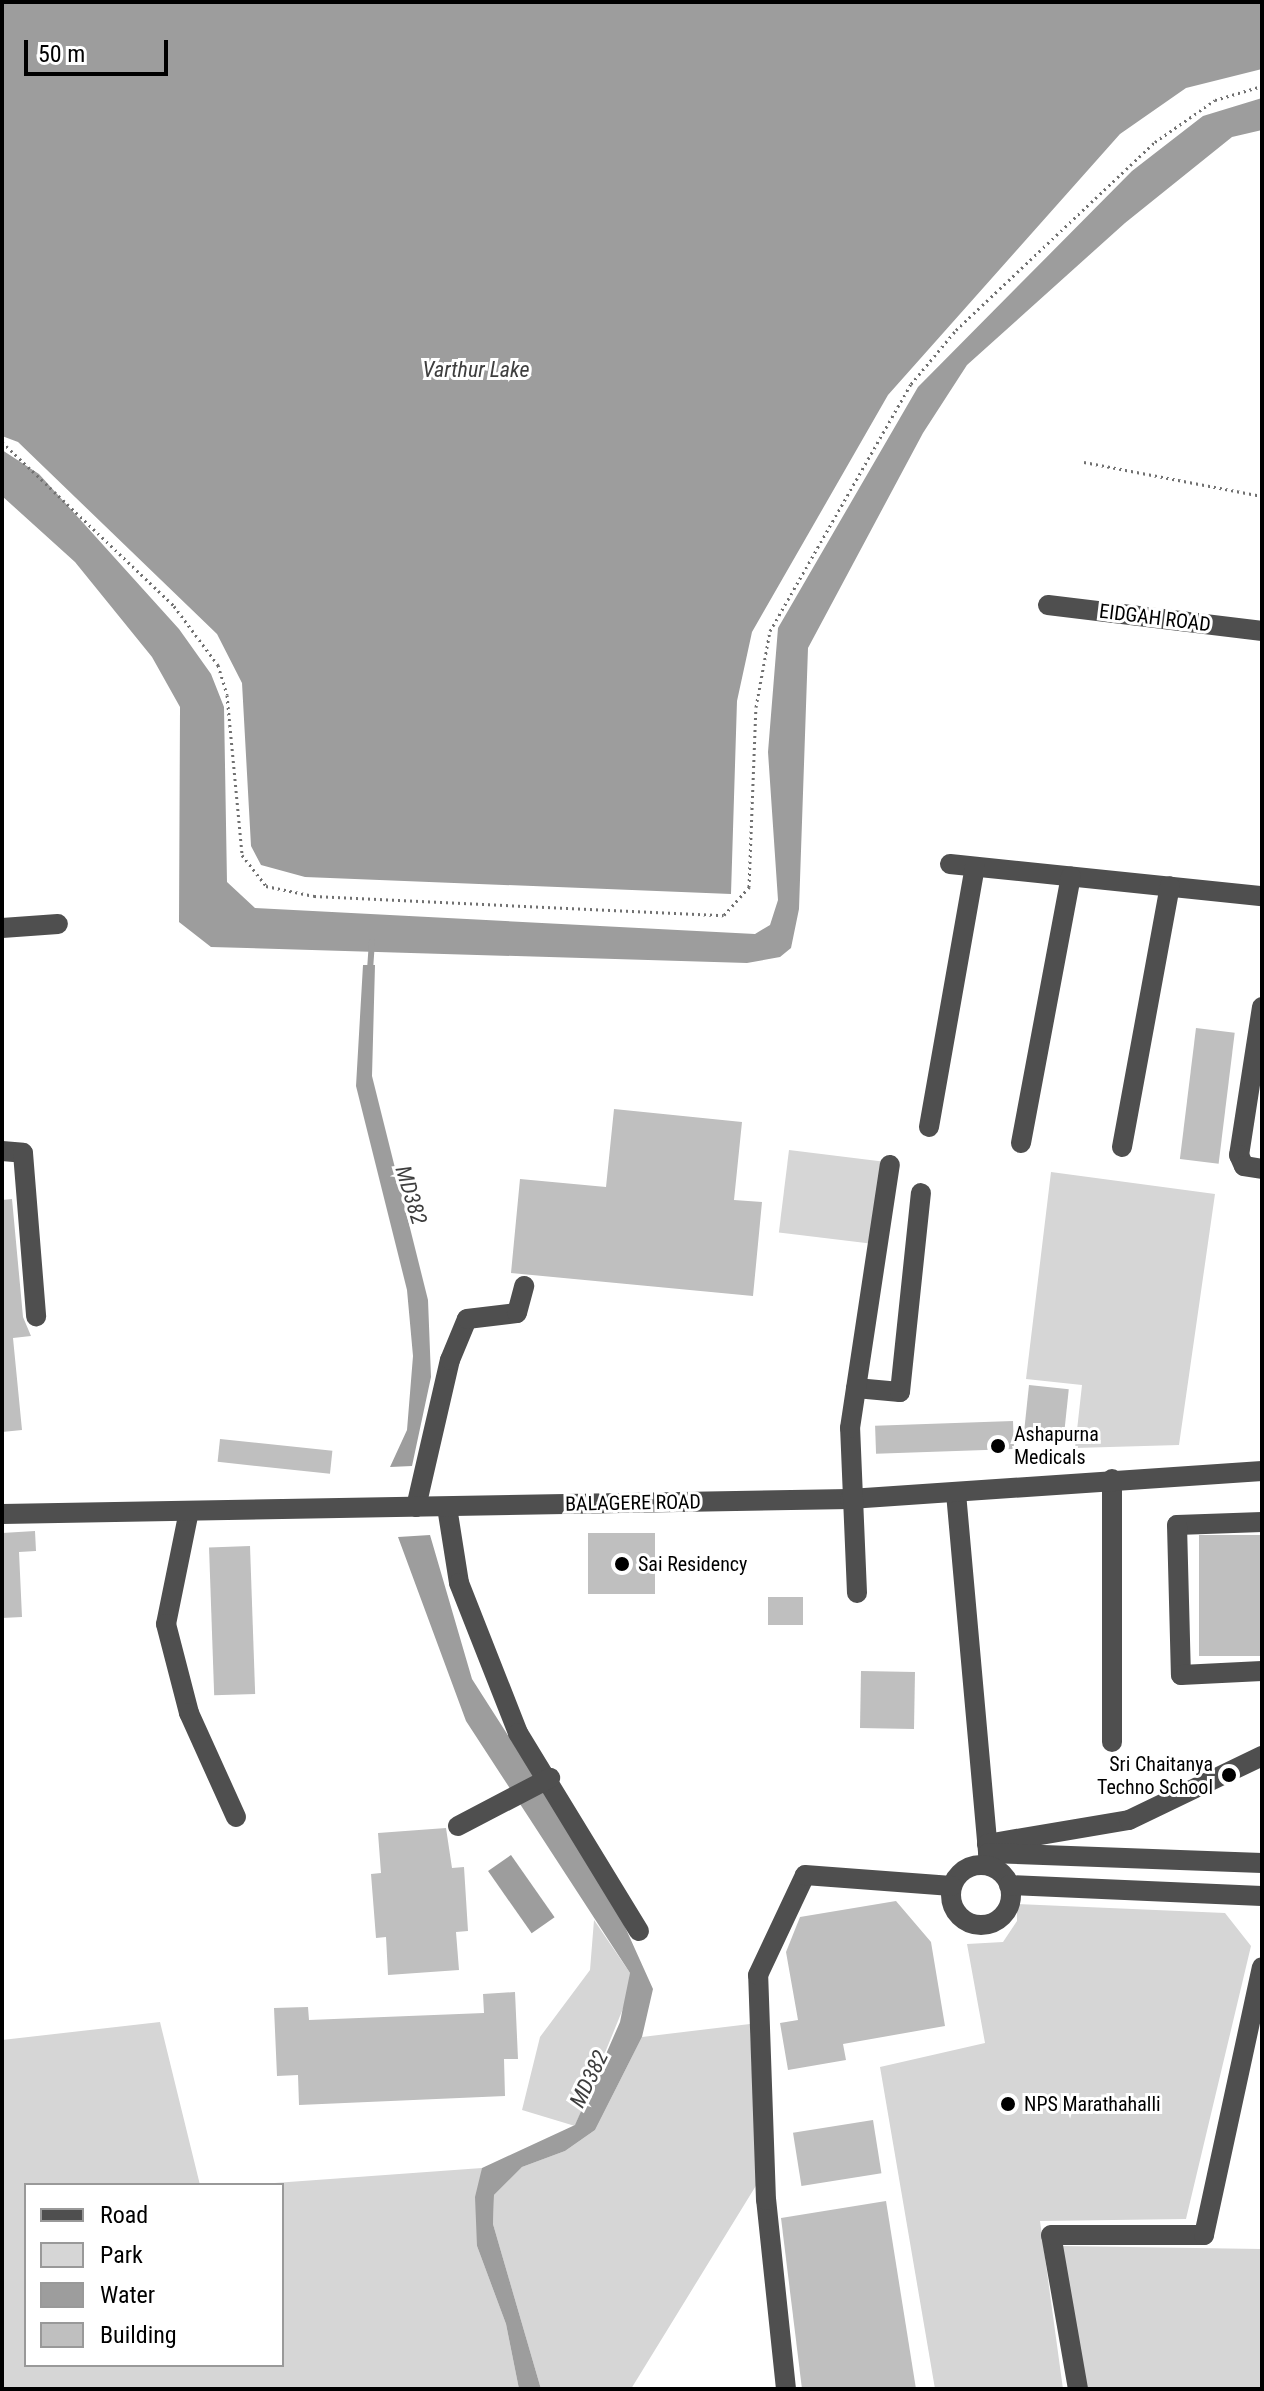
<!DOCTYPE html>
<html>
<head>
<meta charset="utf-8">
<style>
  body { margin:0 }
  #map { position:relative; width:1264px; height:2391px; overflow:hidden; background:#fff; font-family:"Roboto Condensed",sans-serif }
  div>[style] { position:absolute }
  .green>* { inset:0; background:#d6d6d6; transform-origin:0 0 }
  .water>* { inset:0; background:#9d9d9d; transform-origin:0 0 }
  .stream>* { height:6px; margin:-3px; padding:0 3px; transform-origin:3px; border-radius:3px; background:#9d9d9d }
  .building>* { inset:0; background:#bfbfbf; transform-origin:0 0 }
  .path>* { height:3px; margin-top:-1.5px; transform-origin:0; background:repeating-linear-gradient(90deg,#717171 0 2px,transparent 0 6px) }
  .minor>* { height:20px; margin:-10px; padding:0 10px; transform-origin:10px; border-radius:10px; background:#4f4f4f }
  .minor>.ring { margin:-10px; padding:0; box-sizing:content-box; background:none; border:20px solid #4f4f4f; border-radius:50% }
  .dots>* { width:22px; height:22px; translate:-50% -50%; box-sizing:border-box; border:4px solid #fff; border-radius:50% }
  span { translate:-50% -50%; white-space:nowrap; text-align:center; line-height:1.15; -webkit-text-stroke:6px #fff; paint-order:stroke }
  .street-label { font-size:20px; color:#000 }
  .poi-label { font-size:20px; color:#000 }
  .left { translate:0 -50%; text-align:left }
  .right { translate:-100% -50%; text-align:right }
  .water-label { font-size:22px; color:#3e3e3e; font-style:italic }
  .frame { position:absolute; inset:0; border:4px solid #000; pointer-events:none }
  .legend { position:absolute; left:24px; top:2183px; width:260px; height:184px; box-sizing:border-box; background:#fff; border:2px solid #999; margin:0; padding:10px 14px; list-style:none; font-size:24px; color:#000 }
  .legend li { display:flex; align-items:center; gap:16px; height:40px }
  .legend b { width:40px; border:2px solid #999 }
  .scale { position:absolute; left:24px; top:40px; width:144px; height:36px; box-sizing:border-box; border:4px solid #000; border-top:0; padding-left:10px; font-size:24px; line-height:28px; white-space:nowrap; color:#000; -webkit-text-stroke:6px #fff; paint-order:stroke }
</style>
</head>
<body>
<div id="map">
  <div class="green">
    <i style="left:789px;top:1150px;width:98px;height:83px;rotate:7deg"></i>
    <i style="clip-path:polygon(1051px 1172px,1215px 1194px,1179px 1445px,1075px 1448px,1082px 1385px,1026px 1379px)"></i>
    <i style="clip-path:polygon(1017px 1904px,1225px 1913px,1251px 1946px,1186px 2219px,1040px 2221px,1063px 2389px,935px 2389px,880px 2067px,985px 2043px,967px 1944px,1003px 1942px,1017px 1921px)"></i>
    <i style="clip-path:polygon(594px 1920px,630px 1973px,629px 1994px,575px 2126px,522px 2110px,540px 2037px,590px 1970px)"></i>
    <i style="clip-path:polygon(160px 2022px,200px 2185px,26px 2185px,26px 2365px,282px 2365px,282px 2185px,247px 2185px,482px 2168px,477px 2246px,506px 2324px,519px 2389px,2px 2389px,2px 2040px)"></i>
    <i style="clip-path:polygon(750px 2024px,757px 2184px,631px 2389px,541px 2389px,493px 2224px,494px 2195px,522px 2167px,565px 2151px,595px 2130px,642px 2037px)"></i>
    <i style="clip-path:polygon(1062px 2246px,1262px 2249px,1262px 2389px,1087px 2389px)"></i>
  </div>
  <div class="water">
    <i style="clip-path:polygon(2px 2px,1262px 2px,1262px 69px,1186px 88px,1120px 134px,888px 395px,752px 632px,737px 701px,731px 894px,305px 877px,261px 865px,251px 846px,242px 683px,217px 634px,18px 442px,2px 436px)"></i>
    <i style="clip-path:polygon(1262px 98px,1262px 130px,1232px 137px,1125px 223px,967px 365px,923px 433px,808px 648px,799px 909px,791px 948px,780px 957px,747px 963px,211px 947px,179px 922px,180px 707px,152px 657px,75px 562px,2px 496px,2px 450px,39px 474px,179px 629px,211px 674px,224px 707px,227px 882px,255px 908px,755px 934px,770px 925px,778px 900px,768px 752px,778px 628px,918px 387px,1132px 171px,1203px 116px)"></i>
    <i style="clip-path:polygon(363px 965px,375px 965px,372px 1076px,428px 1300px,431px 1377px,412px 1466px,390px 1467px,407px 1430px,413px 1356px,407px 1290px,356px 1086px)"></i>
    <i style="clip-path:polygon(430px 1535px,472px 1679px,612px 1898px,653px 1989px,642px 2037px,595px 2130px,565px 2151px,522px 2167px,494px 2195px,493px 2224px,541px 2389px,519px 2389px,506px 2324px,477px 2246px,475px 2197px,482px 2168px,575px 2125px,620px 2022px,630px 1973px,466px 1721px,398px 1537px)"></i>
    <i style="left:511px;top:1855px;width:76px;height:28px;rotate:55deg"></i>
  </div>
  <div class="stream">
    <i style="left:370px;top:970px;width:28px;rotate:-86deg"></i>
  </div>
  <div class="building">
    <i style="left:1196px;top:1028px;width:39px;height:132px;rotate:7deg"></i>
    <i style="clip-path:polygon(614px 1109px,742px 1122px,734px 1200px,762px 1202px,753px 1296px,511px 1273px,520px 1179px,606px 1187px)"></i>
    <i style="clip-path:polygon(12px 1199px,23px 1317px,31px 1336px,13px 1338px,22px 1430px,2px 1432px,2px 1200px)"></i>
    <i style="left:1029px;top:1385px;width:40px;height:47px;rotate:6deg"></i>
    <i style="left:1013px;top:1421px;width:28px;height:138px;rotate:88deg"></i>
    <i style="left:220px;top:1439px;width:113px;height:23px;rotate:6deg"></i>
    <i style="clip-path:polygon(35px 1531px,36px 1551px,19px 1552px,22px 1617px,2px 1618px,2px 1533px)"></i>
    <i style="left:588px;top:1533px;width:67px;height:61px"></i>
    <i style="left:1262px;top:1535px;width:121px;height:63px;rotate:90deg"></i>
    <i style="left:250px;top:1546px;width:148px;height:41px;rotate:88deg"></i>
    <i style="left:768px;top:1597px;width:35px;height:28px"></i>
    <i style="left:861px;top:1671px;width:54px;height:57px;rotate:1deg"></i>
    <i style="clip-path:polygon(446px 1828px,452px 1868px,464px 1867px,468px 1931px,456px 1932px,459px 1970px,388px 1975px,386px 1937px,376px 1938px,371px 1874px,381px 1873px,378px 1833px)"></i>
    <i style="clip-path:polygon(896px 1901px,931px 1942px,945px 2026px,843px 2044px,846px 2060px,788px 2070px,780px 2023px,798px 2020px,786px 1952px,800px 1917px)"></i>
    <i style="clip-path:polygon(515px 1992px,518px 2059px,504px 2059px,505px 2096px,299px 2105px,298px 2075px,277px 2076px,274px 2008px,308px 2007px,309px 2020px,484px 2013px,483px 1994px)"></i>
    <i style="left:873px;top:2120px;width:54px;height:81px;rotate:81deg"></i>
    <i style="clip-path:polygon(886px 2201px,916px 2389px,802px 2389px,781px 2218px)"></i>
  </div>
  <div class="path">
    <i style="left:2px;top:442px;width:238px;rotate:43.6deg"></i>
    <i style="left:174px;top:606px;width:74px;rotate:53.3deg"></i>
    <i style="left:218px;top:665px;width:31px;rotate:73deg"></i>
    <i style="left:227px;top:695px;width:161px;rotate:84.6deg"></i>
    <i style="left:242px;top:855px;width:39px;rotate:52deg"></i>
    <i style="left:266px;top:886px;width:49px;rotate:11.8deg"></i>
    <i style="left:314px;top:896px;width:410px;rotate:2.7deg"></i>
    <i style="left:724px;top:915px;width:38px;rotate:-48deg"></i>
    <i style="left:749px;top:887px;width:180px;rotate:-87.8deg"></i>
    <i style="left:756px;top:707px;width:77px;rotate:-79.6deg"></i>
    <i style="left:770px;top:631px;width:284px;rotate:-60.3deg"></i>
    <i style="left:911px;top:384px;width:70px;rotate:-50.2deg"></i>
    <i style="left:956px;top:330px;width:274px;rotate:-43.4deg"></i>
    <i style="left:1155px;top:142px;width:73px;rotate:-35deg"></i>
    <i style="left:1215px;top:100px;width:49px;rotate:-16.6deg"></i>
    <i style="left:1084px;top:462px;width:181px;rotate:10.8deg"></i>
    <i style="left:234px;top:2388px;width:2px;rotate:27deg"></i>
  </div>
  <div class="minor">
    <i style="left:1048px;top:605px;width:216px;rotate:6.9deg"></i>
    <i style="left:950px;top:864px;width:314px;rotate:5.9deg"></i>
    <i style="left:2px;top:928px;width:56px;rotate:-4.1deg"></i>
    <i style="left:1262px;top:1007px;width:150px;rotate:98.8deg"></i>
    <i style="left:1239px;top:1155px;width:12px;rotate:66deg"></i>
    <i style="left:1244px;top:1166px;width:18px;rotate:9deg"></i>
    <i style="left:929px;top:1127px;width:264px;rotate:-80deg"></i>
    <i style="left:1021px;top:1143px;width:271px;rotate:-79.4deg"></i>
    <i style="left:1122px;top:1147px;width:265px;rotate:-79.6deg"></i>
    <i style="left:2px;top:1151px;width:21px;rotate:5deg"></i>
    <i style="left:23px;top:1153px;width:164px;rotate:85.4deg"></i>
    <i style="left:856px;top:1388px;width:44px;rotate:5.2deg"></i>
    <i style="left:900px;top:1392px;width:200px;rotate:-84deg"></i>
    <i style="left:1112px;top:1479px;width:263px;rotate:90deg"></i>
    <i style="left:956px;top:1493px;width:374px;rotate:84.9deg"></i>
    <i style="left:416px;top:1507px;width:151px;rotate:-77deg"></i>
    <i style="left:450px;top:1360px;width:44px;rotate:-67.5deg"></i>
    <i style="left:467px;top:1319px;width:50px;rotate:-6.8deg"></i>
    <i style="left:517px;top:1313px;width:28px;rotate:-75deg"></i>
    <i style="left:447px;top:1507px;width:77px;rotate:81deg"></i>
    <i style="left:459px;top:1583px;width:161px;rotate:68.5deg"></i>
    <i style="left:518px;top:1733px;width:232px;rotate:58.6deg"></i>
    <i style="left:189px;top:1511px;width:115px;rotate:101.5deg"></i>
    <i style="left:166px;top:1624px;width:92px;rotate:75.5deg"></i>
    <i style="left:189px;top:1713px;width:114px;rotate:65.7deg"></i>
    <i style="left:2px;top:1514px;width:848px;rotate:-1.01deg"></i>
    <i style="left:850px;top:1499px;width:413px;rotate:-3.9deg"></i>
    <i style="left:1262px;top:1522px;width:85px;rotate:178deg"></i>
    <i style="left:1177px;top:1525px;width:150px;rotate:88.5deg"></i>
    <i style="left:1181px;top:1675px;width:81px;rotate:-2.8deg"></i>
    <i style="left:857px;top:1593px;width:165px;rotate:-92.4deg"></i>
    <i style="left:850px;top:1428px;width:266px;rotate:-81.4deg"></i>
    <i style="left:458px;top:1826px;width:104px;rotate:-27.6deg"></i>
    <i style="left:987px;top:1844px;width:144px;rotate:-9.6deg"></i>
    <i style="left:1129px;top:1820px;width:148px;rotate:-25.7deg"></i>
    <i style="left:988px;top:1853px;width:274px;rotate:2.1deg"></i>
    <i class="ring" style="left:951px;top:1865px;width:40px;height:40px"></i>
    <i style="left:1009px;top:1885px;width:253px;rotate:2.5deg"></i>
    <i style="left:786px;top:2389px;width:190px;rotate:-96deg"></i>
    <i style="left:766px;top:2200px;width:225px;rotate:-92deg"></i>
    <i style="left:758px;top:1975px;width:110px;rotate:-64.8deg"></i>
    <i style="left:805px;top:1875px;width:147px;rotate:4.3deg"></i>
    <i style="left:1078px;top:2389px;width:156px;rotate:-99.9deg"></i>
    <i style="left:1051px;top:2235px;width:153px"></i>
    <i style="left:1204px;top:2235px;width:274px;rotate:-77.8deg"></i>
  </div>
  <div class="dots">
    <i style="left:998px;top:1446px;background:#000"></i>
    <i style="left:622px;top:1564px;background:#000"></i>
    <i style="left:1229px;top:1775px;background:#000"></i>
    <i style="left:1008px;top:2104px;background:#000"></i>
  </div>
  <div class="street-label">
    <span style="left:1155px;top:618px;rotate:7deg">EIDGAH ROAD</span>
    <span style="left:633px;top:1503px;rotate:-1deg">BALAGERE ROAD</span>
  </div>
  <div class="poi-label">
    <span class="left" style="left:1014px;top:1446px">Ashapurna<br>Medicals</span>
    <span class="left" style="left:638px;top:1564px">Sai Residency</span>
    <span class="right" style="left:1213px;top:1776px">Sri Chaitanya<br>Techno School</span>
    <span class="left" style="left:1024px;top:2104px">NPS Marathahalli</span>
  </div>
  <div class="water-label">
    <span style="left:476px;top:370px">Varthur Lake</span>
    <span style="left:411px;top:1195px;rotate:73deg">MD382</span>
    <span style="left:589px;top:2079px;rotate:-64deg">MD382</span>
  </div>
  <div class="frame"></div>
  <ul class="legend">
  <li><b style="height:10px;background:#4f4f4f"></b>Road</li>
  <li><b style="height:22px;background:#d6d6d6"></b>Park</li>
  <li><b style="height:22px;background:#9d9d9d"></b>Water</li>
  <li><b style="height:22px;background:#bfbfbf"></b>Building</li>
  </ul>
  <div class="scale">50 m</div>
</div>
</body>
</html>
